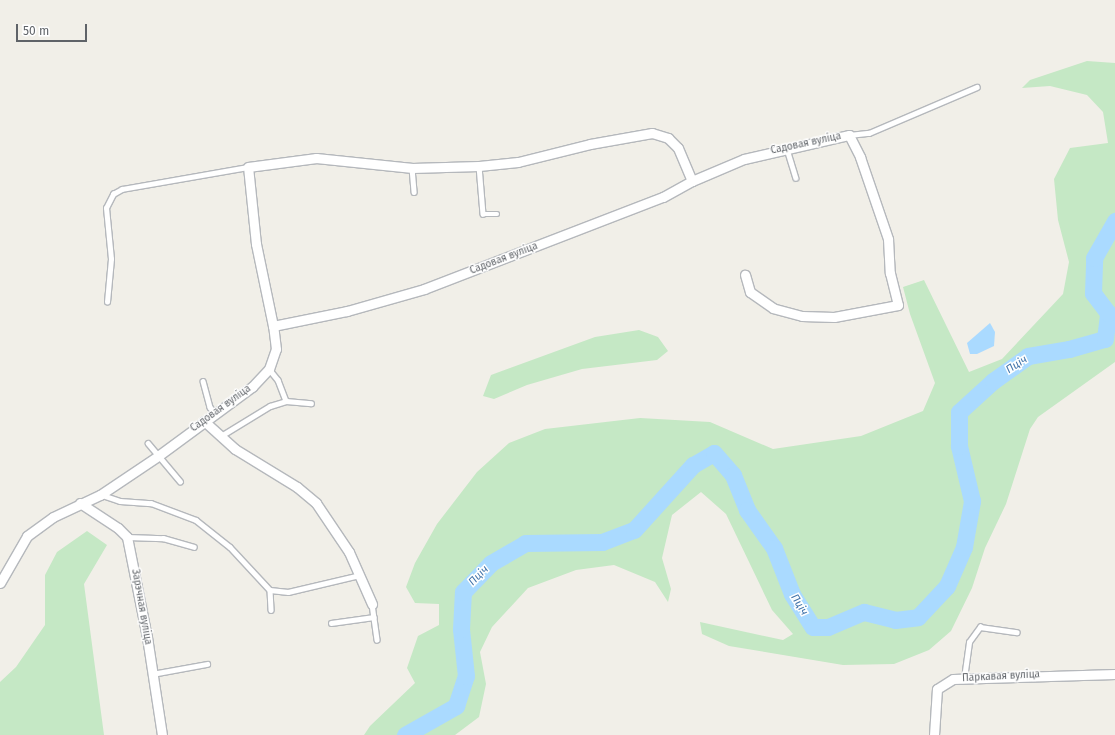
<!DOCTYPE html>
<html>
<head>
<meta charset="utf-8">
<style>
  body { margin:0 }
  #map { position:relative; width:1115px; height:735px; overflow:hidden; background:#f1efe8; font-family:"Fira Sans",sans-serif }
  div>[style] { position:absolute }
  .green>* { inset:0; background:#c5e8c5 }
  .water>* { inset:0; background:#aadaff }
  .river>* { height:17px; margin:-8.5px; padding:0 8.5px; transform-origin:8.5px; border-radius:8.5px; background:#aadaff }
  .roads { filter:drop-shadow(1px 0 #b5b8bc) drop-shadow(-1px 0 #b5b8bc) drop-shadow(0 1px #b5b8bc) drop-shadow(0 -1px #b5b8bc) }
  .service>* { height:4.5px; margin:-2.25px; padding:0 2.25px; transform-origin:2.25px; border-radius:2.25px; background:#fff }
  .minor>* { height:9px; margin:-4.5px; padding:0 4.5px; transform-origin:4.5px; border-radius:4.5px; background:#fff }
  span { translate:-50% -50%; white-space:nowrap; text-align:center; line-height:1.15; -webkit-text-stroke:3px #fff; paint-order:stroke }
  .street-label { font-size:10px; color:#5f6368 }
  .water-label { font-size:11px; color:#4174aa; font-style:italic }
  .scale { position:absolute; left:16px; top:24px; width:71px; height:18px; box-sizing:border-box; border:2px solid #5f6368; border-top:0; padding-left:5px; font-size:12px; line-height:14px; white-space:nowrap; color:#5f6368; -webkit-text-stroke:3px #fff; paint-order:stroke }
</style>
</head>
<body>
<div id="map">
  <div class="green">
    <i style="clip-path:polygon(1087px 61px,1115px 63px,1115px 362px,1038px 417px,1030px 429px,1006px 504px,985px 548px,972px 588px,951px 631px,929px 650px,894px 664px,843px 665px,729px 646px,702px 634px,700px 622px,783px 640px,793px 634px,772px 610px,726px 514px,701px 492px,672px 515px,662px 558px,671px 589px,668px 602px,655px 582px,614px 565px,576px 570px,528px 588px,492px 627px,480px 652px,486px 684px,479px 717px,455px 735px,364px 735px,370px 726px,415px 683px,407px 668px,418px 636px,439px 625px,439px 604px,415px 603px,406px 587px,415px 563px,437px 524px,477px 472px,509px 443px,545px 429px,640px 418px,710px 422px,773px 449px,861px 436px,923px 411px,935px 383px,910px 314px,903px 287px,924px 280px,969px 372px,1002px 359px,1063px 294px,1069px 262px,1058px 220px,1054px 179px,1070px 148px,1108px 143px,1103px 112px,1087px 95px,1050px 86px,1022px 88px,1030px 80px)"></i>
    <i style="clip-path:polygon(639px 330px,658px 337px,668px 351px,657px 360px,582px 369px,527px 385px,494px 399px,483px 396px,491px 375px,595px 337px)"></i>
    <i style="clip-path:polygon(87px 531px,107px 545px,84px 584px,104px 735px,0 735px,0 682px,16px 667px,45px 625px,45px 575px,57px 552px)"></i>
  </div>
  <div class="water">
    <i style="clip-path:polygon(990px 323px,995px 332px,994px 346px,977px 354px,970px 354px,967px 343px)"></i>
  </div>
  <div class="river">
    <i style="left:405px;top:735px;width:59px;rotate:-29.6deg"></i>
    <i style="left:456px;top:706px;width:32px;rotate:-72deg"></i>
    <i style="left:466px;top:676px;width:47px;rotate:-96.1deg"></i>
    <i style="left:461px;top:629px;width:37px;rotate:-87deg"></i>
    <i style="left:463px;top:592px;width:40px;rotate:-46deg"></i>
    <i style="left:491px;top:563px;width:39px;rotate:-30deg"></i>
    <i style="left:525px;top:543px;width:77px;rotate:-0.7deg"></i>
    <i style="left:602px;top:542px;width:34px;rotate:-21deg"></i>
    <i style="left:634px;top:530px;width:88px;rotate:-47.8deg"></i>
    <i style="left:693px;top:465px;width:24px;rotate:-30deg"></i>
    <i style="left:714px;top:453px;width:29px;rotate:49deg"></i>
    <i style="left:733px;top:475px;width:38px;rotate:68deg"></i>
    <i style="left:747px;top:510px;width:47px;rotate:54.6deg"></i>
    <i style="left:774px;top:548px;width:49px;rotate:68.6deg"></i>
    <i style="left:792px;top:594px;width:39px;rotate:58deg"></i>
    <i style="left:813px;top:627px;width:15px"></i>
    <i style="left:828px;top:627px;width:39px;rotate:-23deg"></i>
    <i style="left:864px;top:612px;width:32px;rotate:14deg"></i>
    <i style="left:895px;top:620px;width:23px;rotate:-7deg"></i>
    <i style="left:918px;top:617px;width:42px;rotate:-46.9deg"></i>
    <i style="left:947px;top:586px;width:43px;rotate:-66.4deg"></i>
    <i style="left:964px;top:547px;width:47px;rotate:-80.1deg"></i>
    <i style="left:972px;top:501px;width:57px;rotate:-103.3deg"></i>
    <i style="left:959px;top:446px;width:34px;rotate:-90deg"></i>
    <i style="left:959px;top:412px;width:46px;rotate:-42.4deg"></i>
    <i style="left:993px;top:381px;width:43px;rotate:-35.5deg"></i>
    <i style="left:1028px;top:356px;width:42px;rotate:-9.7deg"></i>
    <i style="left:1069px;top:349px;width:37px;rotate:-16deg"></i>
    <i style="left:1105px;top:339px;width:26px;rotate:-83deg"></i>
    <i style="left:1108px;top:313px;width:25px;rotate:-127deg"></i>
    <i style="left:1093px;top:293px;width:35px;rotate:-88deg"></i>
    <i style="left:1094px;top:258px;width:43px;rotate:-60.4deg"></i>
  </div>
  <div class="roads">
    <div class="service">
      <i style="left:849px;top:135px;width:20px;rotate:-6deg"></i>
      <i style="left:869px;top:133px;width:117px;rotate:-23.1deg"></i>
      <i style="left:787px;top:149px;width:30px;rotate:73deg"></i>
      <i style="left:479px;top:166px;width:48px;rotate:85.2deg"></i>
      <i style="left:483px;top:214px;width:14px"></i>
      <i style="left:412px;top:168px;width:24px;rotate:85deg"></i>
      <i style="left:107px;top:302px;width:43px;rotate:-84.7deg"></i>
      <i style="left:111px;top:259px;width:51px;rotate:-95.6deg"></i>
      <i style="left:106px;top:208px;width:16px;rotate:-63deg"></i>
      <i style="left:113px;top:194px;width:10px;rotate:-29deg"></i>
      <i style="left:122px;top:189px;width:128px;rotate:-9.9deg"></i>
      <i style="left:269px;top:369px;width:14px;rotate:51deg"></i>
      <i style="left:278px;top:380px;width:22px;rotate:69deg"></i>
      <i style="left:203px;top:381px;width:27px;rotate:75deg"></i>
      <i style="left:210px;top:407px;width:9px;rotate:54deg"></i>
      <i style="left:221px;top:436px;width:57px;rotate:-31.5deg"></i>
      <i style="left:270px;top:406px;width:17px;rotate:-17deg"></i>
      <i style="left:286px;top:401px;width:25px;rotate:5deg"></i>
      <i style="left:148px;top:443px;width:50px;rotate:49.9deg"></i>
      <i style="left:102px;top:495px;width:19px;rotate:18deg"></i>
      <i style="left:120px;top:501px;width:31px;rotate:4deg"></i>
      <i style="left:151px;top:503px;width:48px;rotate:20.7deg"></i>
      <i style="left:196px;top:520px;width:43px;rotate:38.5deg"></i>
      <i style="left:230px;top:547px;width:59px;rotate:47.1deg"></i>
      <i style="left:270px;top:590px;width:20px;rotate:87deg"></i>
      <i style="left:127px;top:537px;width:36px;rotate:2deg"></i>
      <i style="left:163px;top:538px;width:32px;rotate:16deg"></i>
      <i style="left:270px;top:590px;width:18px;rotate:6deg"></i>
      <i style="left:288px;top:592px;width:74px;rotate:-13.3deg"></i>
      <i style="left:372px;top:604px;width:36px;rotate:82deg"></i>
      <i style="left:331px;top:623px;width:43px;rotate:-7.9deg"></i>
      <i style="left:152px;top:674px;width:56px;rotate:-10.3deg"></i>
      <i style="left:964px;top:678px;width:36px;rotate:-82deg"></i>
      <i style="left:969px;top:642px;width:19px;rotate:-54deg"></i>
      <i style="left:980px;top:627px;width:37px;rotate:8deg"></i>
    </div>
    <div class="minor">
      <i style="left:273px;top:326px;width:76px;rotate:-11.5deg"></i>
      <i style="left:347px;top:311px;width:80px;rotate:-15.9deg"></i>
      <i style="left:424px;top:289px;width:256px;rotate:-21.1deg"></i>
      <i style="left:663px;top:197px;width:33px;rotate:-29deg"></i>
      <i style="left:692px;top:181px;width:56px;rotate:-22.9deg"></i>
      <i style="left:744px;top:159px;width:108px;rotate:-12.9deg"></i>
      <i style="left:849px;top:135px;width:25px;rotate:63deg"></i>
      <i style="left:860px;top:157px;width:87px;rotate:71.1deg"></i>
      <i style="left:888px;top:239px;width:34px;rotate:87deg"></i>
      <i style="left:890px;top:273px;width:33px;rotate:76deg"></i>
      <i style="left:898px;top:305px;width:65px;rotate:169.4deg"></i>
      <i style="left:834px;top:317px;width:32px;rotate:-178deg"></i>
      <i style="left:802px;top:316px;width:30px;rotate:-165deg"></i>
      <i style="left:773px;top:308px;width:28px;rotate:-145deg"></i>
      <i style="left:750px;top:292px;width:18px;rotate:-106deg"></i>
      <i style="left:204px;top:421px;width:42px;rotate:42.1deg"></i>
      <i style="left:235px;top:449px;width:73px;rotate:31.5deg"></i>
      <i style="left:297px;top:487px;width:25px;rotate:40deg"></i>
      <i style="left:316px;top:503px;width:59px;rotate:56deg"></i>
      <i style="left:349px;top:552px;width:57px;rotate:66.1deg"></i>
      <i style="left:80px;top:503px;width:45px;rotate:33.3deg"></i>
      <i style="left:118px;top:528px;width:13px;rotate:45deg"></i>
      <i style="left:127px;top:537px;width:102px;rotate:78.7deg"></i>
      <i style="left:147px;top:637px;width:99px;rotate:81.3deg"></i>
      <i style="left:0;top:583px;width:54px;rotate:-60.1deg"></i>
      <i style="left:27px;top:536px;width:32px;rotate:-36deg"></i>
      <i style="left:53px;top:517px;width:52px;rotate:-25.1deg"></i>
      <i style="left:100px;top:495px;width:70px;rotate:-33.9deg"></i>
      <i style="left:158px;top:456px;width:117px;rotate:-36.3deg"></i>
      <i style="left:252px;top:387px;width:25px;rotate:-47deg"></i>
      <i style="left:269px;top:369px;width:21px;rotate:-71deg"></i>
      <i style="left:276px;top:349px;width:23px;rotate:-97deg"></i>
      <i style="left:273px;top:326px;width:84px;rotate:-101.7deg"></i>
      <i style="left:256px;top:244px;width:77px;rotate:-95.9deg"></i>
      <i style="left:248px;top:167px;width:69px;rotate:-7.5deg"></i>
      <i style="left:316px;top:158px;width:97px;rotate:5.9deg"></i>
      <i style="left:412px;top:168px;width:67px;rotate:-1.7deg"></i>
      <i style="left:479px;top:166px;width:39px;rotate:-6deg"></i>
      <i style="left:518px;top:162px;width:74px;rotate:-14deg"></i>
      <i style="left:590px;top:144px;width:63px;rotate:-10.1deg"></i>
      <i style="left:652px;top:133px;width:17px;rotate:17deg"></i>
      <i style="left:668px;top:138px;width:14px;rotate:45deg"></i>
      <i style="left:678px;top:148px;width:36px;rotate:67deg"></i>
      <i style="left:934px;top:735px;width:46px;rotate:-86.3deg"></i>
      <i style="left:937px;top:689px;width:19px;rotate:-32deg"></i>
      <i style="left:953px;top:679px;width:162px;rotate:-1.8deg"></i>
    </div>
  </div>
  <div class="street-label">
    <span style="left:806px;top:144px;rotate:-12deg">Садовая вуліца</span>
    <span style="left:504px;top:259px;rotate:-21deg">Садовая вуліца</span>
    <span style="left:221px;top:409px;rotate:-36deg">Садовая вуліца</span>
    <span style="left:141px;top:607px;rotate:80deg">Зарэчная вуліца</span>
    <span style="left:1001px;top:677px;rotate:-3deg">Паркавая вуліца</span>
  </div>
  <div class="water-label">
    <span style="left:1017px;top:365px;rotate:-33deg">Пціч</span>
    <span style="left:479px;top:576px;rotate:-45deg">Пціч</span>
    <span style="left:799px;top:605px;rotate:58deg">Пціч</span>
  </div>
  <div class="scale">50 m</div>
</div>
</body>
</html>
